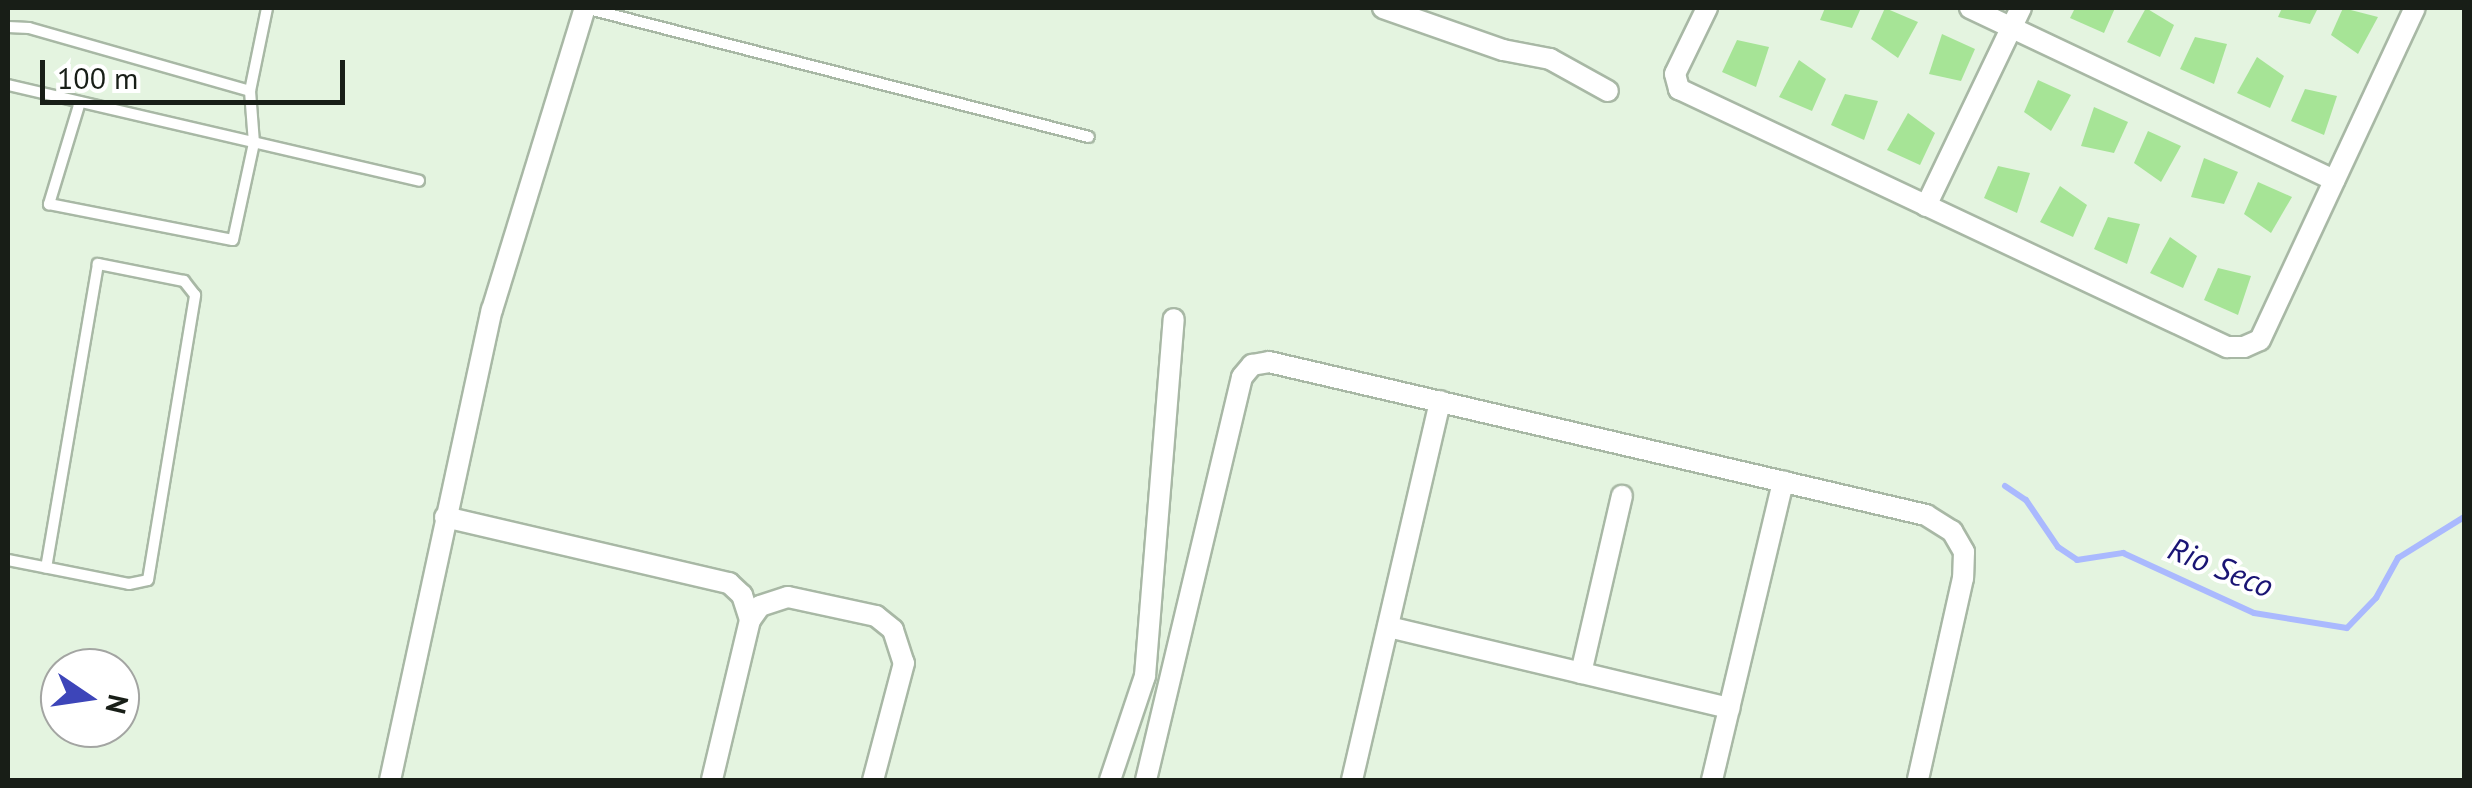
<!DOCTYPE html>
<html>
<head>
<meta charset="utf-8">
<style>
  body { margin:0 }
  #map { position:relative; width:2472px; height:788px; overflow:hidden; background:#e4f4e0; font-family:"PT Sans",sans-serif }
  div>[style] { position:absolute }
  .stream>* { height:6px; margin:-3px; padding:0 3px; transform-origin:3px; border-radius:3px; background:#aab9fe }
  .building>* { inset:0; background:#a6e496 }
  .roads { filter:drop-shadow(2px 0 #a8b8a5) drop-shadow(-2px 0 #a8b8a5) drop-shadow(0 2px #a8b8a5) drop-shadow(0 -2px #a8b8a5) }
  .lane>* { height:10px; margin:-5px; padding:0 5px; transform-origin:5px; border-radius:5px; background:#fff }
  .street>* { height:20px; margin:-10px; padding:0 10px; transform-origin:10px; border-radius:10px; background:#fff }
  span { translate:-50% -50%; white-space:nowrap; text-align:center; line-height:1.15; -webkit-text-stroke:8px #fff; paint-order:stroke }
  .water-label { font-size:32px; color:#1a1474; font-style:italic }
  .frame { position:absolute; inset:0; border:10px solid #181e17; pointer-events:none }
  .north { position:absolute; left:40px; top:648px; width:100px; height:100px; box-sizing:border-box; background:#fff; border:2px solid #a3a5a2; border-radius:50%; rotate:103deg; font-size:28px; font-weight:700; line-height:40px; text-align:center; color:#181e17 }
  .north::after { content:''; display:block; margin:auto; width:35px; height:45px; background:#3d45b9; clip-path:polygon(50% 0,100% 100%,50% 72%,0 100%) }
  .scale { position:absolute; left:40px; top:60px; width:305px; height:45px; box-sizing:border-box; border:5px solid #181e17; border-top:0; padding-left:12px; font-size:30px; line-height:35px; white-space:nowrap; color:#181e17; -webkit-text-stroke:8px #fff; paint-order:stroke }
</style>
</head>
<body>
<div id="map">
  <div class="stream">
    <i style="left:2005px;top:486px;width:25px;rotate:34deg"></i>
    <i style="left:2026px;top:500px;width:57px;rotate:55.8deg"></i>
    <i style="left:2058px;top:547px;width:23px;rotate:34deg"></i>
    <i style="left:2077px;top:560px;width:47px;rotate:-8.7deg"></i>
    <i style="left:2123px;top:553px;width:144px;rotate:24.6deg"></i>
    <i style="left:2254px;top:613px;width:94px;rotate:9.2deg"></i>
    <i style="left:2347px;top:628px;width:42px;rotate:-46deg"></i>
    <i style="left:2376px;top:598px;width:46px;rotate:-61.2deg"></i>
    <i style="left:2398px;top:558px;width:78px;rotate:-31.8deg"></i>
  </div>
  <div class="building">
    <i style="clip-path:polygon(1825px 8px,1861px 8px,1852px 28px,1820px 20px)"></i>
    <i style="clip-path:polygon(1885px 8px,1918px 22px,1898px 58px,1871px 39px)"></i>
    <i style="clip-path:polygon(2075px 8px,2115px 8px,2104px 33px,2070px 18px)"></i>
    <i style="clip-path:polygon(2146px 8px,2174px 25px,2160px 57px,2127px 42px)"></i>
    <i style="clip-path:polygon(2282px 8px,2318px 8px,2310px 24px,2278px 17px)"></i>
    <i style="clip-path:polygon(2343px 8px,2378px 17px,2358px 54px,2331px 35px)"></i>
    <i style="clip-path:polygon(1942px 34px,1975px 49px,1961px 81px,1929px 74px)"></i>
    <i style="clip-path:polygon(2195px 37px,2227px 44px,2214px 84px,2180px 69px)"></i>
    <i style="clip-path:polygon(1737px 40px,1769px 47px,1756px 87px,1722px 72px)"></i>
    <i style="clip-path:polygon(2257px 57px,2284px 76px,2270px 108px,2237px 93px)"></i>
    <i style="clip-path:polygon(1799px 60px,1826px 79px,1812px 111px,1779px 97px)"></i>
    <i style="clip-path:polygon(2038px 80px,2071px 95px,2051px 131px,2024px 112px)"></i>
    <i style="clip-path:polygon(2305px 89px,2337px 96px,2324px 135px,2291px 121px)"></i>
    <i style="clip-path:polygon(1845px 94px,1878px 101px,1864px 140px,1831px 125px)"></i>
    <i style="clip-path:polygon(2094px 107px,2128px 122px,2114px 153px,2081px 146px)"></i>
    <i style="clip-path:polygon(1908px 113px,1935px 133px,1920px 165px,1887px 150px)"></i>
    <i style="clip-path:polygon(2148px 131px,2181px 146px,2161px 182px,2134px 163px)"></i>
    <i style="clip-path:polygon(2204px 158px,2238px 172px,2224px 204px,2191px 197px)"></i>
    <i style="clip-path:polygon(1998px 166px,2030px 173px,2017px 213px,1984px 198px)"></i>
    <i style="clip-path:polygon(2258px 182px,2292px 197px,2271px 233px,2244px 214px)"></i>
    <i style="clip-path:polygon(2060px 186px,2087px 205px,2073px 237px,2040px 222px)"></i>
    <i style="clip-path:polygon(2108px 217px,2140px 224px,2127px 264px,2094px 249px)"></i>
    <i style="clip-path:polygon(2170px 237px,2197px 256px,2183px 288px,2150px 273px)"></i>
    <i style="clip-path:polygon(2218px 268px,2251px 276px,2238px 315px,2204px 300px)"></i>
  </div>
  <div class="roads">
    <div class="lane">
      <i style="left:585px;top:8px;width:520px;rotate:14.36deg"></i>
      <i style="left:8px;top:27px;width:21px;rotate:3deg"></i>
      <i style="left:29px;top:28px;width:230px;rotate:15.9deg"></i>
      <i style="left:8px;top:85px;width:422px;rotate:13.1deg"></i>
      <i style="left:80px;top:102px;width:107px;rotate:106.9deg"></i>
      <i style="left:49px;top:204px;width:187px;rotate:11.1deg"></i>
      <i style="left:233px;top:240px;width:99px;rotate:-77.8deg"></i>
      <i style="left:254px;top:143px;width:52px;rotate:-94.4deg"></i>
      <i style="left:250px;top:91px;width:85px;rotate:-78.4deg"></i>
      <i style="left:8px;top:560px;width:123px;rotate:11.2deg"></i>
      <i style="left:129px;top:584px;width:19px;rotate:-12deg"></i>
      <i style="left:148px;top:580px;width:289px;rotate:-80.6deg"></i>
      <i style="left:195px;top:295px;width:18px;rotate:-128deg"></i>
      <i style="left:184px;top:281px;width:88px;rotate:-168.8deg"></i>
      <i style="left:98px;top:264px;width:308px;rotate:99.7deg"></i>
    </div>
    <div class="street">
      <i style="left:1383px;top:8px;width:127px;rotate:19.3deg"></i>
      <i style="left:1503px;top:50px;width:48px;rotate:10.8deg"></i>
      <i style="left:1550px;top:59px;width:66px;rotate:28.9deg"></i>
      <i style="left:1707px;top:8px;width:73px;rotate:115.9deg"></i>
      <i style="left:1675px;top:74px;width:16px;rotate:75deg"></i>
      <i style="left:1679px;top:89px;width:606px;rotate:25.21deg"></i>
      <i style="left:2227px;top:347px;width:17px"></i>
      <i style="left:2244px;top:347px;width:17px;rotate:-24deg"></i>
      <i style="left:2260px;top:340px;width:366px;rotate:-65deg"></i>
      <i style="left:1970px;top:8px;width:403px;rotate:25.3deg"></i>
      <i style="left:1926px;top:206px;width:220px;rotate:-64.4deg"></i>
      <i style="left:445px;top:517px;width:292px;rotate:13.1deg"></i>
      <i style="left:729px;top:583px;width:18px;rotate:43deg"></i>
      <i style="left:742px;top:595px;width:26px;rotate:72deg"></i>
      <i style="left:750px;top:620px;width:164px;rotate:103.4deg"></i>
      <i style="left:750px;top:620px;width:17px;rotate:-54deg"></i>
      <i style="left:760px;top:606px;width:29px;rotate:-18deg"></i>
      <i style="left:788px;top:597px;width:90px;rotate:12.2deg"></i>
      <i style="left:876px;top:616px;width:22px;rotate:39deg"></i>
      <i style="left:893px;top:630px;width:35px;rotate:72deg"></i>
      <i style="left:904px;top:663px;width:121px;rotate:104.8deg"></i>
      <i style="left:1389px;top:627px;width:350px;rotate:13.4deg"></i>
      <i style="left:1581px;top:673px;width:182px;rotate:-77deg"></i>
      <i style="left:390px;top:780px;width:481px;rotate:-77.8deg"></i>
      <i style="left:492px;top:310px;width:316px;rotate:-72.9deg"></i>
      <i style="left:1110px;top:780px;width:110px;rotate:-71.4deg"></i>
      <i style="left:1145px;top:676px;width:358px;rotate:-85.4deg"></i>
      <i style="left:1146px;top:780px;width:414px;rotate:-76.6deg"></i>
      <i style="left:1242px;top:377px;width:16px;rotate:-50deg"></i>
      <i style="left:1252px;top:365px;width:17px;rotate:-10deg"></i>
      <i style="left:1269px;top:362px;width:675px;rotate:13.11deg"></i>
      <i style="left:1926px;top:515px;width:31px;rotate:32deg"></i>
      <i style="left:1952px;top:531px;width:24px;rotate:60deg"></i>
      <i style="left:1964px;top:552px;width:26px;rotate:92deg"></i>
      <i style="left:1963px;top:578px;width:207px;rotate:102.6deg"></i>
      <i style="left:1352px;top:780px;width:389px;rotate:-76.9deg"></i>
      <i style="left:1712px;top:780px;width:307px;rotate:-76.6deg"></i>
    </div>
  </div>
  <div class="water-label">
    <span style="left:2221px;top:567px;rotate:22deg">Rio Seco</span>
  </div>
  <div class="frame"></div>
  <div class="north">N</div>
  <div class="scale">100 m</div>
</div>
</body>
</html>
